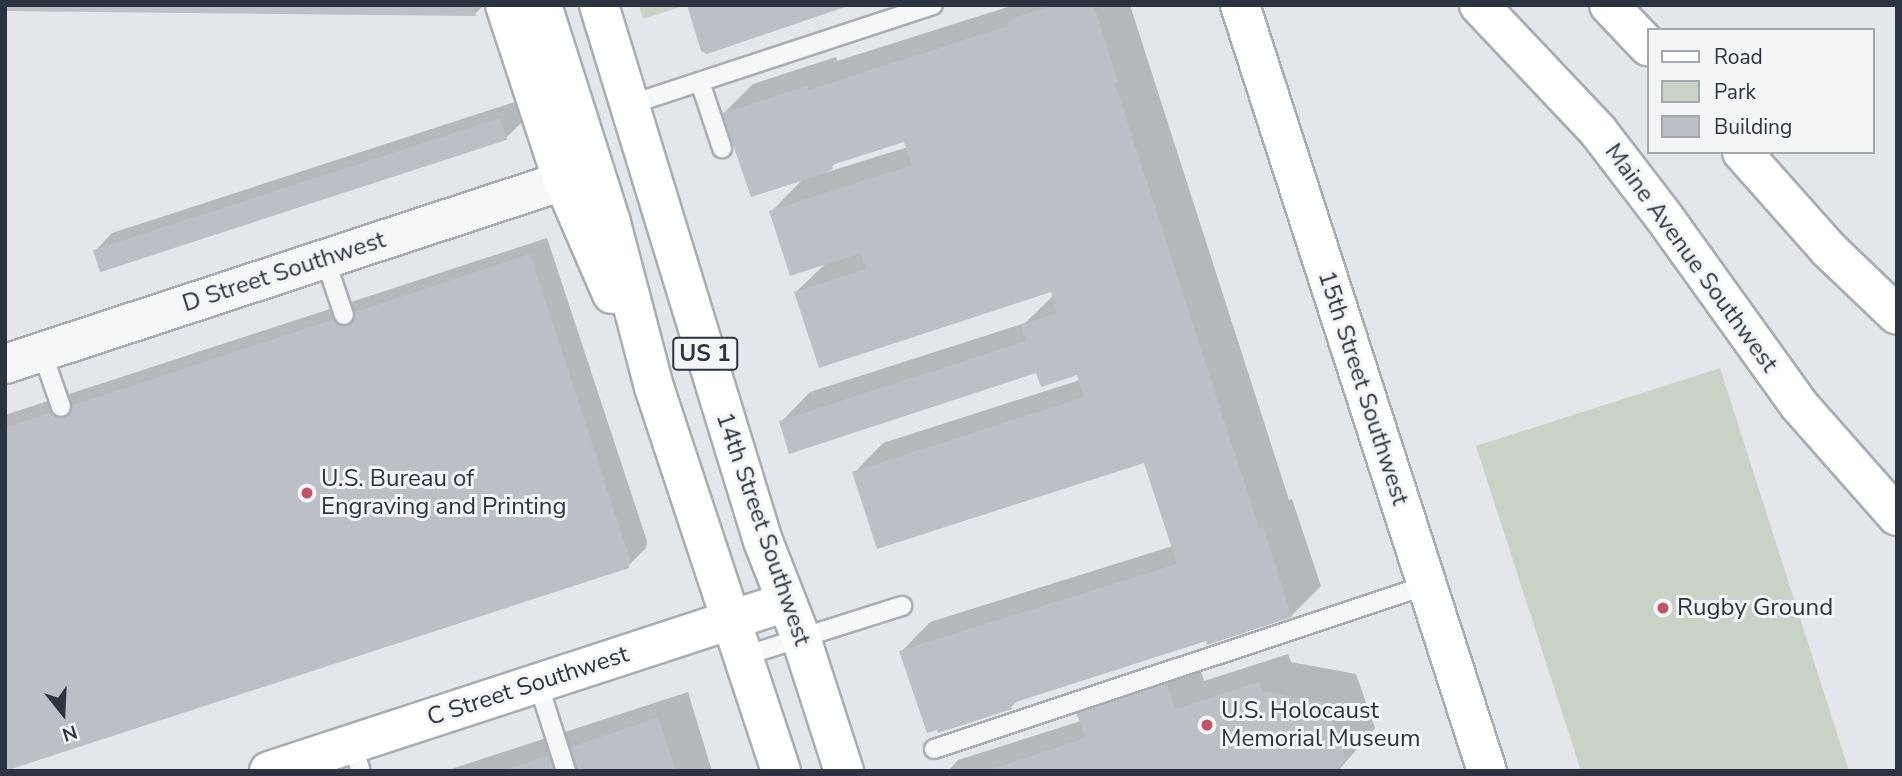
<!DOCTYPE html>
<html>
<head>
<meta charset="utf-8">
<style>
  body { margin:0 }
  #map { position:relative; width:1902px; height:776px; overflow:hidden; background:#e3e6ea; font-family:"Nunito Sans",sans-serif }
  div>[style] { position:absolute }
  .green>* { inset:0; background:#c9d3c5 }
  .shadow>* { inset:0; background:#0003 }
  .building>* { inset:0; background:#bbbfc6; transform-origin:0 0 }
  .roads { filter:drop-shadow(2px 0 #a8adb4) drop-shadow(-2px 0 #a8adb4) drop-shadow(0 2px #a8adb4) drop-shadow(0 -2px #a8adb4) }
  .service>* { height:18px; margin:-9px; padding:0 9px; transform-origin:9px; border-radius:9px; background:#f5f7f8 }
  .tertiary>* { height:38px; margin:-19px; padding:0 19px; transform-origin:19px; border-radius:19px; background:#f5f7f8 }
  .secondary>* { height:38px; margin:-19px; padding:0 19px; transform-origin:19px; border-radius:19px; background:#fff }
  .primary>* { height:38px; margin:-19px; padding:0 19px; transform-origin:19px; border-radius:19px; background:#fff }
  .trunk>* { height:38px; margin:-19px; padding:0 19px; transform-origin:19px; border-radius:19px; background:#fff }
  .dots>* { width:19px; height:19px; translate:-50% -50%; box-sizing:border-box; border:4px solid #f3f5f7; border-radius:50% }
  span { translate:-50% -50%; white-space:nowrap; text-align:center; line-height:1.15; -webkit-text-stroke:6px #f3f5f7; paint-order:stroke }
  .shield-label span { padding:2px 5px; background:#f3f5f7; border:2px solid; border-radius:5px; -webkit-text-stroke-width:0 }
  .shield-label { font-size:23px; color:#2c3441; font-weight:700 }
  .street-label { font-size:24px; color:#2c3441 }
  .poi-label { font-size:24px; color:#2c3441 }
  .left { translate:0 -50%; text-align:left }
  .frame { position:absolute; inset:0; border:7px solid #2c3441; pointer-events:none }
  .legend { position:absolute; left:1647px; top:28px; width:228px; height:126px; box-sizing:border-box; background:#f3f5f7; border:2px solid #a3a8ae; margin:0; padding:9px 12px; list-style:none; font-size:21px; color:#2c3441 }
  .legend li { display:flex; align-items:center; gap:14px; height:35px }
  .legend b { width:35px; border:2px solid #a3a8ae }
  .north { position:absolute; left:28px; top:678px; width:70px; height:70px; -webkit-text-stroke:5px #f3f5f7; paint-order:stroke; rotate:162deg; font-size:19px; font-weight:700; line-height:28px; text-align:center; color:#2c3441 }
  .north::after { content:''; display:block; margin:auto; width:24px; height:32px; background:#2c3441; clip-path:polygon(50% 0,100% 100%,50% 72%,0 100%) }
</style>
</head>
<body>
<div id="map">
  <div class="green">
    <i style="clip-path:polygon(639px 5px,686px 5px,643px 19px)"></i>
    <i style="clip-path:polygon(1720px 368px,1849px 771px,1581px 771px,1476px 446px)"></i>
  </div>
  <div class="shadow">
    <i style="clip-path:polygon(5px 5px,484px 5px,475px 14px)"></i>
    <i style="clip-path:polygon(evenodd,1014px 5px,1130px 5px,1289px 500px,1292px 499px,1321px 586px,1291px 616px,1207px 639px,1018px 700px,1011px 707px,901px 652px,930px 622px,1173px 546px,1145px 461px,854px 473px,883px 443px,1080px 380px,1078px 373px,1037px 371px,781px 422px,810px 392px,1025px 323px,1054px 295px,1052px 290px,796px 292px,826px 263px,771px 212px,804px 178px,724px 113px,753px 84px,836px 57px,837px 61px,1014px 5px,905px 139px,908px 147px,821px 174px,840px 160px,905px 139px)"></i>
    <i style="clip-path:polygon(518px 101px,524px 120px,506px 138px,101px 270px,95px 251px,112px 233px)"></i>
    <i style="clip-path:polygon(547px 238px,647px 541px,646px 548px,628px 566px,5px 769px,5px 415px)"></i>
    <i style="clip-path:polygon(1195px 653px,1204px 681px,1288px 654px,1291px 662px,1356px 674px,1375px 728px,1338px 771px,948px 771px,958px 760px,1081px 721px,1078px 711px,1107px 682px)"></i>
    <i style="clip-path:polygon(688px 692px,712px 771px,445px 771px)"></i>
  </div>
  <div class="building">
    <i style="clip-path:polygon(5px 5px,473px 5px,476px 16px,5px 11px)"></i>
    <i style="clip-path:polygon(687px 5px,848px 5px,848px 6px,707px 54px,701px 51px)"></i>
    <i style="clip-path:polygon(1055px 5px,1094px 6px,1118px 82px,1115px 83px,1187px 306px,1259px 528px,1263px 527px,1292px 617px,1207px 645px,1206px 641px,1010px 704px,1012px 709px,938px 733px,937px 730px,927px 733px,899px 651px,1177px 564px,1144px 463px,877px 549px,852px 472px,1084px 397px,1077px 375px,1041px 387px,1036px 373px,789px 454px,779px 421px,1026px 341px,1021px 325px,1057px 313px,1051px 292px,819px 368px,794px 292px,866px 269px,861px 253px,790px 276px,769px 211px,912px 165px,904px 142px,832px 165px,833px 169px,823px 174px,751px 197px,722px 113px,807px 86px,808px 90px,1008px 26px,1007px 23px,1017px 17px)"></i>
    <i style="left:500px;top:118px;width:23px;height:428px;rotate:72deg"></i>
    <i style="clip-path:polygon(530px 254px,630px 559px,629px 568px,5px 771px,5px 428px)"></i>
    <i style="clip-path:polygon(1166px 681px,1175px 709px,1259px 682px,1262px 691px,1326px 703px,1346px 759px,1336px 771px,986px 771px,1085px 738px,1076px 711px)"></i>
    <i style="clip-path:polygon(656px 718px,659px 720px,676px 771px,502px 771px)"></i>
  </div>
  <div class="roads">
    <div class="service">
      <i style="left:700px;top:82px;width:70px;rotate:71.6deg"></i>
      <i style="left:629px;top:105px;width:320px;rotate:-18.2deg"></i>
      <i style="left:325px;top:259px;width:59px;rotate:71.3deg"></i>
      <i style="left:42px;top:352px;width:58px;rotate:70.9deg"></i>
      <i style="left:744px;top:656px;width:166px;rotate:-17.6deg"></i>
      <i style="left:538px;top:683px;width:92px;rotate:72.3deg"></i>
      <i style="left:352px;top:744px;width:28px;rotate:72deg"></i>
      <i style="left:934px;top:749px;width:520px;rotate:-18.4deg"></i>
    </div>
    <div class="tertiary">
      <i style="left:5px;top:364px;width:587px;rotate:-18.16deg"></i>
    </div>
    <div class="secondary">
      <i style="left:1240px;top:5px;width:805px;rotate:72.13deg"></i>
      <i style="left:269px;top:771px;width:544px;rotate:-18.1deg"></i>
    </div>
    <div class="primary">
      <i style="left:505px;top:5px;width:185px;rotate:71.8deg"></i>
      <i style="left:1479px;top:5px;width:173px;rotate:46.6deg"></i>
      <i style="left:1598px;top:131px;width:108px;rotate:52.5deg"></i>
      <i style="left:1664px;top:217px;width:231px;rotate:54.3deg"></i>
      <i style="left:1799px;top:405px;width:148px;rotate:48.6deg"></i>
      <i style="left:1609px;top:5px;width:57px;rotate:46.4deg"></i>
      <i style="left:1742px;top:152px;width:130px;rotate:48.4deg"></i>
      <i style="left:1828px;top:249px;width:95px;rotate:43.7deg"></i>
    </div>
    <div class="trunk">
      <i style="left:542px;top:5px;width:229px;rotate:72.4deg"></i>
      <i style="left:611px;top:223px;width:170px;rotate:75.3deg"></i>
      <i style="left:654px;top:387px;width:404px;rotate:71.7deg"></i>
      <i style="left:599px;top:5px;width:561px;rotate:72.99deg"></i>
      <i style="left:763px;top:541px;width:104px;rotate:68.6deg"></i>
      <i style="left:801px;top:638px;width:140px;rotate:72.1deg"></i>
      <i style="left:563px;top:181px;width:123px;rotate:66.6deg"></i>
    </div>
  </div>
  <div class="dots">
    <i style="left:307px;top:493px;background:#c45365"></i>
    <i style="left:1663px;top:608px;background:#c45365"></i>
    <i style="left:1207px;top:725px;background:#c45365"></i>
  </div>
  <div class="shield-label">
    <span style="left:705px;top:354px">US 1</span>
  </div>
  <div class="street-label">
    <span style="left:1691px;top:258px;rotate:54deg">Maine Avenue Southwest</span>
    <span style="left:284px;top:272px;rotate:-18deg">D Street Southwest</span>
    <span style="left:1363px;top:388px;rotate:72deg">15th Street Southwest</span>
    <span style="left:763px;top:529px;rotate:71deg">14th Street Southwest</span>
    <span style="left:528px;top:686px;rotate:-18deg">C Street Southwest</span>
  </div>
  <div class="poi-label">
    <span class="left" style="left:321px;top:493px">U.S. Bureau of<br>Engraving and Printing</span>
    <span class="left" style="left:1677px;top:608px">Rugby Ground</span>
    <span class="left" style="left:1221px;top:725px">U.S. Holocaust<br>Memorial Museum</span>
  </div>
  <div class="frame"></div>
  <ul class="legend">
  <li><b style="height:9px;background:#fff"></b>Road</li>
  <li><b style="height:19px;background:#c9d3c5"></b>Park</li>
  <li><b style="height:19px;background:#bbbfc6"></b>Building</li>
  </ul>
  <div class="north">N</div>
</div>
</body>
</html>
